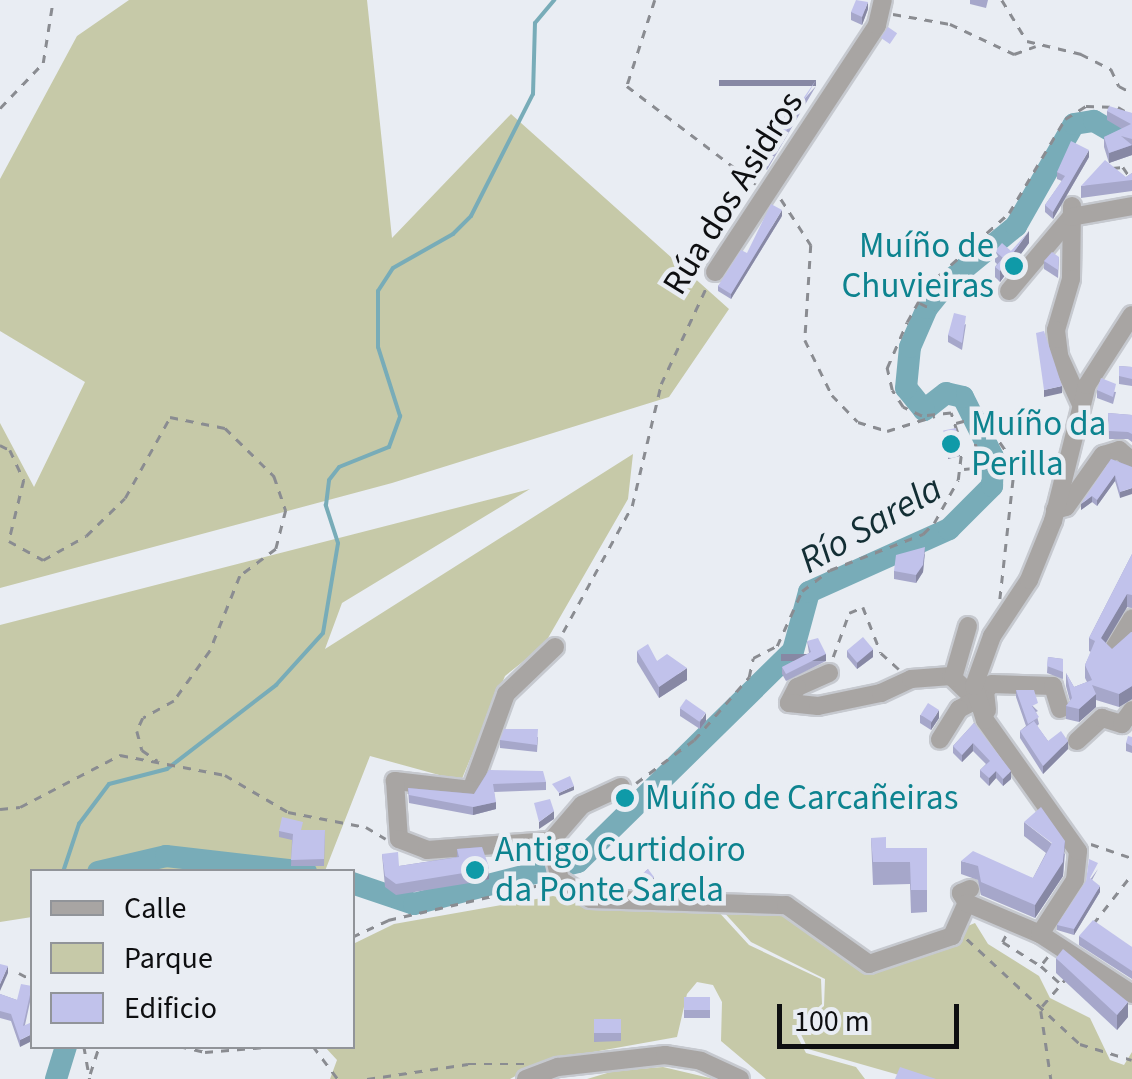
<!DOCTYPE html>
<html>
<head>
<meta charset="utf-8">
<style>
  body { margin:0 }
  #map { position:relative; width:1132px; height:1079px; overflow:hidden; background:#e9edf3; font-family:"Source Sans 3",sans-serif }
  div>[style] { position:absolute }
  .green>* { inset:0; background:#c6c9a8 }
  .stream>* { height:4px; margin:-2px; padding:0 2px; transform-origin:2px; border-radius:2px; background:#78acb8 }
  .river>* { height:22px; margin:-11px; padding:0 11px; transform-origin:11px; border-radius:11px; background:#78acb8 }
  .path>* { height:2.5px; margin-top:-1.25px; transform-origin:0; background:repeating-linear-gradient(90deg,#8a8c91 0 8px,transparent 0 16px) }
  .roads { filter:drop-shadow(2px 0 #c6c9cf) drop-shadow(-2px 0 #c6c9cf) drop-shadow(0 2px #c6c9cf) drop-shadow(0 -2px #c6c9cf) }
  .minor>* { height:18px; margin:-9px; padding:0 9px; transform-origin:9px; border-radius:9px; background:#a8a5a3 }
  .wall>* { inset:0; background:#a6a7ca; transform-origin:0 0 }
  .shaded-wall>* { inset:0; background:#8788a4; transform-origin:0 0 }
  .building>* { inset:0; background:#c1c2eb; transform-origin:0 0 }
  .dots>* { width:28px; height:28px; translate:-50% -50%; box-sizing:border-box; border:5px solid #e9edf3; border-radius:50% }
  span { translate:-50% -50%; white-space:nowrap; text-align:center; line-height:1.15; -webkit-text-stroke:9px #e9edf3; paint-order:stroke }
  .street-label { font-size:35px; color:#0e0f11 }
  .culture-label { font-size:35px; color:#0d838f }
  .right { translate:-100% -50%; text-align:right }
  .left { translate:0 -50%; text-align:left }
  .water-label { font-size:38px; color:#132e34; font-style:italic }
  .legend { position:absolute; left:30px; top:869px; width:325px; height:180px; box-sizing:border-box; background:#e9edf3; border:2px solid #919499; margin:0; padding:12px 18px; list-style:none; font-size:30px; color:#0e0f11 }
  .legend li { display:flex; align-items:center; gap:20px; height:50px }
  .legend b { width:50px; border:2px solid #919499 }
  .scale { position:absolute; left:777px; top:1004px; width:182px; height:45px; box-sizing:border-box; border:5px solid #0e0f11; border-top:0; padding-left:12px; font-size:30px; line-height:35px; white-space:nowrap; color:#0e0f11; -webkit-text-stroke:8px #e9edf3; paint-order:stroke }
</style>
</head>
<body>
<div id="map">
  <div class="green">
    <i style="clip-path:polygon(129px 0,367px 0,392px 238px,511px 114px,729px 309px,669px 397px,392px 483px,0 588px,0 423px,34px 487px,85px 382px,0 331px,0 179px,77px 36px)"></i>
    <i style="clip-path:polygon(633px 454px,628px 499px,544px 645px,505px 676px,461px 781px,370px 756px,325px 871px,32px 872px,32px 917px,0 922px,0 625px,530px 489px,342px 603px,325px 649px)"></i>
    <i style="clip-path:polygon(553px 896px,612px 909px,716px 909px,749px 945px,821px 979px,822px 1004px,794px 1030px,806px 1053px,856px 1067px,865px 1079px,766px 1079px,721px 1041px,722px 1002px,713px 985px,697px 982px,687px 994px,677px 1037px,543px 1061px,510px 1079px,330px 1079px,337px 1060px,325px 1047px,352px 1046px,353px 944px,394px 924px)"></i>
    <i style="clip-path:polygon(721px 909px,774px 910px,859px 970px,975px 923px,988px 944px,1039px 976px,1050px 998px,1090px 1018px,1110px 1060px,1124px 1065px,1132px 1052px,1132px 1079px,913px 1079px,808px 1049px,798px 1028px,824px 1006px,825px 979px,751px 942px)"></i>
    <i style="clip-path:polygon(663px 1067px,714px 1079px,587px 1079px,614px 1071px)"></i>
  </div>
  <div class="stream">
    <i style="left:63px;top:872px;width:51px;rotate:-71.6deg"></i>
    <i style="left:79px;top:824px;width:50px;rotate:-53.1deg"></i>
    <i style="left:109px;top:784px;width:60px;rotate:-14.5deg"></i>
    <i style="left:167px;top:769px;width:138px;rotate:-37.6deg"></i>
    <i style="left:276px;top:685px;width:70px;rotate:-47.9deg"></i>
    <i style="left:323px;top:633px;width:91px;rotate:-80.5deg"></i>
    <i style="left:338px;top:543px;width:40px;rotate:-108deg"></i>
    <i style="left:326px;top:505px;width:25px;rotate:-83deg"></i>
    <i style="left:329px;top:480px;width:16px;rotate:-52deg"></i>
    <i style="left:339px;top:467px;width:54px;rotate:-21.8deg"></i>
    <i style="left:389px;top:447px;width:33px;rotate:-70deg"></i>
    <i style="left:400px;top:416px;width:72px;rotate:-107.7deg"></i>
    <i style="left:378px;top:347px;width:56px;rotate:-90deg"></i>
    <i style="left:378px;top:291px;width:27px;rotate:-57deg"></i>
    <i style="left:393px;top:268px;width:69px;rotate:-29.5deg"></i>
    <i style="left:453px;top:234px;width:25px;rotate:-45deg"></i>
    <i style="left:471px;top:216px;width:137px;rotate:-63.1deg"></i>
    <i style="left:533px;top:94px;width:71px;rotate:-88.4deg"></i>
    <i style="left:535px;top:23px;width:30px;rotate:-50deg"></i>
  </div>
  <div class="river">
    <i style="left:98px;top:872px;width:70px;rotate:-13.2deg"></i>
    <i style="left:166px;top:856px;width:141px;rotate:6.5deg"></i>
    <i style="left:352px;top:883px;width:65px;rotate:18.7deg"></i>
    <i style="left:414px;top:904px;width:169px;rotate:-14.4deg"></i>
    <i style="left:578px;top:862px;width:301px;rotate:-44.5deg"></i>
    <i style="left:793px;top:651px;width:61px;rotate:-74.8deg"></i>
    <i style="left:809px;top:592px;width:154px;rotate:-24.2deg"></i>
    <i style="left:949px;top:529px;width:61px;rotate:-45deg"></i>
    <i style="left:992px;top:486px;width:29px;rotate:-88deg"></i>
    <i style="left:993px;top:457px;width:67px;rotate:-116.6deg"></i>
    <i style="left:963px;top:397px;width:17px;rotate:-167deg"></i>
    <i style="left:946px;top:393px;width:28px;rotate:142deg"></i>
    <i style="left:924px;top:410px;width:28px;rotate:-129deg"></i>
    <i style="left:906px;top:388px;width:41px;rotate:-84.4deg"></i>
    <i style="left:910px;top:347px;width:43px;rotate:-66.4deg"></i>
    <i style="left:927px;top:308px;width:35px;rotate:-51deg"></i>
    <i style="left:949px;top:281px;width:87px;rotate:-39.4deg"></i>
    <i style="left:1016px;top:226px;width:117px;rotate:-60.4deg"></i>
    <i style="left:1074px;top:124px;width:20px;rotate:-9deg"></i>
    <i style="left:1094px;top:121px;width:44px;rotate:30.1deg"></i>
    <i style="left:56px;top:1079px;width:34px;rotate:-73deg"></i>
  </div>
  <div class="path">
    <i style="left:655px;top:0;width:90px;rotate:108deg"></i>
    <i style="left:627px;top:86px;width:162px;rotate:37.2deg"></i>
    <i style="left:1002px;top:0;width:48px;rotate:58.6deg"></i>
    <i style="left:1027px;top:41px;width:56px;rotate:13.5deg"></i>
    <i style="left:1081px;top:54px;width:34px;rotate:27deg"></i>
    <i style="left:1111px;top:69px;width:19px;rotate:65deg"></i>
    <i style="left:1119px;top:86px;width:15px;rotate:28deg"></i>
    <i style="left:893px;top:14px;width:58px;rotate:10deg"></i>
    <i style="left:950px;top:24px;width:71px;rotate:25.1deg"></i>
    <i style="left:1014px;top:54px;width:23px;rotate:-20deg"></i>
    <i style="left:0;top:108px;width:62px;rotate:-46.3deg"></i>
    <i style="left:43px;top:63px;width:64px;rotate:-81deg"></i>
    <i style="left:1112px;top:168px;width:11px;rotate:-5deg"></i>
    <i style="left:1123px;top:167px;width:11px;rotate:56deg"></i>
    <i style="left:781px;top:199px;width:55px;rotate:56.9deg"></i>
    <i style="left:811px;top:245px;width:95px;rotate:93.6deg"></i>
    <i style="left:805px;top:340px;width:61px;rotate:63.9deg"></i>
    <i style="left:832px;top:395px;width:37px;rotate:46deg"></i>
    <i style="left:858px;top:422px;width:30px;rotate:17deg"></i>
    <i style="left:887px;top:431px;width:50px;rotate:-17.4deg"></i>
    <i style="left:920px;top:303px;width:16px;rotate:27deg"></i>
    <i style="left:956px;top:423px;width:27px;rotate:-15deg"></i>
    <i style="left:982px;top:416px;width:58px;rotate:55.5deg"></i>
    <i style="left:1015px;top:464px;width:136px;rotate:96.3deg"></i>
    <i style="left:0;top:445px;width:11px;rotate:27deg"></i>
    <i style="left:10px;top:450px;width:33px;rotate:65deg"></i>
    <i style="left:24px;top:480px;width:63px;rotate:103.8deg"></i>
    <i style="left:9px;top:541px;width:39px;rotate:29deg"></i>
    <i style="left:43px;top:560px;width:49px;rotate:-29.2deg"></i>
    <i style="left:86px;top:536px;width:54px;rotate:-44.3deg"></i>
    <i style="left:125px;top:498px;width:93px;rotate:-60.9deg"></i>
    <i style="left:170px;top:417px;width:56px;rotate:11.3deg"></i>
    <i style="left:225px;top:428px;width:69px;rotate:44.4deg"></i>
    <i style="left:274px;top:476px;width:36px;rotate:71deg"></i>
    <i style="left:286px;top:510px;width:40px;rotate:104.4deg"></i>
    <i style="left:276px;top:549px;width:45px;rotate:143.1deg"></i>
    <i style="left:240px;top:576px;width:81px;rotate:111.8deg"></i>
    <i style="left:210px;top:651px;width:62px;rotate:125.8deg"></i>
    <i style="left:174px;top:701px;width:35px;rotate:151deg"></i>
    <i style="left:143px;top:718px;width:14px;rotate:115deg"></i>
    <i style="left:137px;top:731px;width:20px;rotate:75deg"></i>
    <i style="left:142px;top:750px;width:19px;rotate:35deg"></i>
    <i style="left:964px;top:469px;width:18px;rotate:-6deg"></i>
    <i style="left:982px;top:467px;width:48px;rotate:-106.9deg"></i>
    <i style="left:563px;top:632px;width:144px;rotate:-61.3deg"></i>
    <i style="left:632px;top:506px;width:125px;rotate:-76.6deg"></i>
    <i style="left:661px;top:384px;width:108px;rotate:-64.9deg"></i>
    <i style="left:833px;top:657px;width:47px;rotate:-70deg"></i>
    <i style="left:849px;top:613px;width:15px;rotate:-23deg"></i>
    <i style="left:863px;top:607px;width:49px;rotate:68.6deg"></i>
    <i style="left:881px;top:653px;width:24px;rotate:42deg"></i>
    <i style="left:636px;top:783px;width:72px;rotate:-36.6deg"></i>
    <i style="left:694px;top:740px;width:84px;rotate:-48.9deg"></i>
    <i style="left:749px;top:677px;width:19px;rotate:-78deg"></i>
    <i style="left:753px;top:658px;width:27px;rotate:-27deg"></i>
    <i style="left:777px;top:646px;width:60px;rotate:-65.6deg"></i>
    <i style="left:802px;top:591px;width:35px;rotate:-37deg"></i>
    <i style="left:830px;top:570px;width:100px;rotate:-21.2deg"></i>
    <i style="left:923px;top:534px;width:16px;rotate:-45deg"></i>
    <i style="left:934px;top:523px;width:49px;rotate:-60.8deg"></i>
    <i style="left:958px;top:480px;width:33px;rotate:-83deg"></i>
    <i style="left:962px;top:447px;width:36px;rotate:-108deg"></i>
    <i style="left:951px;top:413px;width:29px;rotate:174deg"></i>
    <i style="left:922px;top:416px;width:21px;rotate:-155deg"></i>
    <i style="left:903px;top:407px;width:20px;rotate:-123deg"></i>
    <i style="left:892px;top:390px;width:23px;rotate:-103deg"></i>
    <i style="left:887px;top:368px;width:50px;rotate:-66.5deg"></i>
    <i style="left:907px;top:322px;width:41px;rotate:-60.9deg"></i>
    <i style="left:927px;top:286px;width:110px;rotate:-41.7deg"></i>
    <i style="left:1009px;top:213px;width:109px;rotate:-59.2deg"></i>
    <i style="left:1065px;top:119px;width:25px;rotate:-32deg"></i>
    <i style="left:1086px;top:106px;width:32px;rotate:2deg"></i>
    <i style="left:1118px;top:107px;width:16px;rotate:30deg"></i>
    <i style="left:0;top:809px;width:20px;rotate:-6deg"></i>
    <i style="left:20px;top:807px;width:113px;rotate:-27.5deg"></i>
    <i style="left:120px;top:755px;width:107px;rotate:10.8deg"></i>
    <i style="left:225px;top:775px;width:73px;rotate:30.4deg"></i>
    <i style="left:288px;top:812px;width:79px;rotate:10.9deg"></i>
    <i style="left:366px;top:827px;width:23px;rotate:31deg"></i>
    <i style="left:1091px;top:844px;width:43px;rotate:18.9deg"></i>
    <i style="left:1093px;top:924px;width:63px;rotate:-52deg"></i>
    <i style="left:1006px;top:936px;width:7px;rotate:117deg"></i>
    <i style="left:1003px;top:942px;width:45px;rotate:32.3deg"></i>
    <i style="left:352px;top:937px;width:40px;rotate:-25deg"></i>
    <i style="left:388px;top:920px;width:160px;rotate:-13deg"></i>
    <i style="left:967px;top:939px;width:154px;rotate:42.9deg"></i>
    <i style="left:1080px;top:1044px;width:54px;rotate:17.1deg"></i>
    <i style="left:1048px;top:957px;width:11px;rotate:128deg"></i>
    <i style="left:1041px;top:966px;width:27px;rotate:42deg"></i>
    <i style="left:19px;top:973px;width:15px;rotate:28deg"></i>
    <i style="left:1042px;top:1006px;width:35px;rotate:-49deg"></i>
    <i style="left:1041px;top:1011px;width:69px;rotate:81.6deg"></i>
    <i style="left:84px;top:1046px;width:34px;rotate:80deg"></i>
    <i style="left:179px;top:1046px;width:27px;rotate:13deg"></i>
    <i style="left:205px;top:1052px;width:72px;rotate:-4.8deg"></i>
    <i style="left:313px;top:1046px;width:41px;rotate:52.9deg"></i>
    <i style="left:90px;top:1074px;width:29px;rotate:-72deg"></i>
    <i style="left:367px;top:1079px;width:102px;rotate:-8.4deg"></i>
    <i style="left:468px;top:1064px;width:61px"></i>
  </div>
  <div class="roads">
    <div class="minor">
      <i style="left:1072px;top:206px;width:73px;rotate:90.8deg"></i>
      <i style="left:1071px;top:279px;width:53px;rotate:106.4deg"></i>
      <i style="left:1056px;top:330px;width:26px;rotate:83deg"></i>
      <i style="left:1059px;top:356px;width:51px;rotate:65.5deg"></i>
      <i style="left:715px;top:272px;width:295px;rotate:-56.7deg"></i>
      <i style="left:877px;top:25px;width:26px;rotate:-77deg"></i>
      <i style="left:1009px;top:291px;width:97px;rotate:-50deg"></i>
      <i style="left:1071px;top:217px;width:62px;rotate:-10.2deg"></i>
      <i style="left:1055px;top:510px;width:11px;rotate:-15deg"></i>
      <i style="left:1066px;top:507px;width:64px;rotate:-54.6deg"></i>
      <i style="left:1103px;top:455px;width:17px;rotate:-17deg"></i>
      <i style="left:1119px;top:450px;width:17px;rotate:40deg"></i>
      <i style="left:555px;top:647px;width:68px;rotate:136.2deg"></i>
      <i style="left:506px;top:694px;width:102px;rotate:110deg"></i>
      <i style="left:471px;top:790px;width:77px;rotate:-173.2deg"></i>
      <i style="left:395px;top:781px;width:58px;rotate:86.1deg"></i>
      <i style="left:399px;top:839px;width:30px;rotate:21deg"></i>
      <i style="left:427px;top:850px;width:124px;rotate:-4.2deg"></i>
      <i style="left:551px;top:841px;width:48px;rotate:-49.3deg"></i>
      <i style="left:582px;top:805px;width:43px;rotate:-24.8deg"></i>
      <i style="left:1113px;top:650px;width:37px;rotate:-59deg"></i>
      <i style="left:829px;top:673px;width:35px;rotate:156deg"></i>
      <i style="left:797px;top:687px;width:18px;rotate:117deg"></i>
      <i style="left:789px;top:703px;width:29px;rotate:6deg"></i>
      <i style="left:818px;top:706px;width:64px;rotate:-11.7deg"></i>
      <i style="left:881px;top:693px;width:33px;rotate:-25deg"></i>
      <i style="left:911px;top:679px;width:40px;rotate:-4.3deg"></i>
      <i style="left:951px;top:676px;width:35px;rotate:44deg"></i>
      <i style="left:976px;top:700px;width:19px;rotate:152deg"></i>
      <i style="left:959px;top:709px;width:36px;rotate:122deg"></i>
      <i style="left:953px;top:678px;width:54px;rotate:-73.9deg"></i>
      <i style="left:987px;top:710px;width:19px;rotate:-96deg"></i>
      <i style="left:985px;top:691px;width:10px;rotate:-45deg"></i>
      <i style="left:992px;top:684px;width:61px;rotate:1.9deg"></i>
      <i style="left:1053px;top:686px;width:24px;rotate:73deg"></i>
      <i style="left:1077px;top:741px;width:34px;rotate:-43deg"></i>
      <i style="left:1102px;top:718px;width:21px;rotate:17deg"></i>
      <i style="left:1122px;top:724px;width:17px;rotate:-54deg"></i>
      <i style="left:551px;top:841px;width:40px;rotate:77deg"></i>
      <i style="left:560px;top:880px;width:36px;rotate:32deg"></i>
      <i style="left:591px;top:899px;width:195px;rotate:1.8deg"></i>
      <i style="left:786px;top:905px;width:102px;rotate:35.4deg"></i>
      <i style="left:869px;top:964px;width:88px;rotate:-18.6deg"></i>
      <i style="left:952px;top:936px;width:36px;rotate:-66deg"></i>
      <i style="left:970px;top:889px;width:10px;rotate:156deg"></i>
      <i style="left:961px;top:893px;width:12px;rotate:59deg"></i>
      <i style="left:967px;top:903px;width:79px;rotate:23deg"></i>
      <i style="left:1040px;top:934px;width:110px;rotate:33.1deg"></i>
      <i style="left:1040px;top:934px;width:64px;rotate:-57.1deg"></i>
      <i style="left:1075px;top:880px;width:29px;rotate:-84deg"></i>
      <i style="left:1078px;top:851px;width:161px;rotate:-125.4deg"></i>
      <i style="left:985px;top:720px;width:36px;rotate:-108deg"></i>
      <i style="left:974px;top:686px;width:53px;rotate:-70.2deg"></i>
      <i style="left:992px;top:636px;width:67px;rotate:-56.5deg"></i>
      <i style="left:1029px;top:580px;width:64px;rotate:-67.9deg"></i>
      <i style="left:1053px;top:521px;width:140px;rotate:-76deg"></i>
      <i style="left:1087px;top:385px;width:83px;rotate:-57.3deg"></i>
      <i style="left:526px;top:1079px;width:34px;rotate:-21deg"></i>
      <i style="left:558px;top:1067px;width:108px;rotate:-6.4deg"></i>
      <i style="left:665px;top:1055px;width:36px;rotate:9deg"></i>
      <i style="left:701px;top:1061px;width:43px;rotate:24.8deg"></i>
    </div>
  </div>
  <div class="wall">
    <i style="clip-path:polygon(970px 0,988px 0,986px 8px,970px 4px)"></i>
    <i style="clip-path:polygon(868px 9px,862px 25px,851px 20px,851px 12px)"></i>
    <i style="clip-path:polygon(816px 86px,767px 170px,752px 157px,752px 151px,785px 116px,781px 113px,781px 107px,798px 106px)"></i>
    <i style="clip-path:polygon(1107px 111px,1132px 113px,1132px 155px,1109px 163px,1104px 147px,1104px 137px,1122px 129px,1107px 120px)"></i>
    <i style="clip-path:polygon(1089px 157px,1053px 219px,1045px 212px,1045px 205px,1062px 181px,1057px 179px,1057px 172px)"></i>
    <i style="clip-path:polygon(1132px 173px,1132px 191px,1081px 198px,1081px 186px,1126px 177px)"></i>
    <i style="clip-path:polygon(782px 216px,731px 299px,718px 291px,718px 286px)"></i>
    <i style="clip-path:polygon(1029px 243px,1000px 282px,995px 278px,995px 267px,997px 264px,995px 262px,995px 251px,1011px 251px)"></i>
    <i style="clip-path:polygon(1059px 257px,1058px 278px,1044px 269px,1044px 261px)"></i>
    <i style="clip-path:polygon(966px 324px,962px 350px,948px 342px,948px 335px)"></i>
    <i style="clip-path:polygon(1119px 366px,1132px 367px,1132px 386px,1119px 384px)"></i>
    <i style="clip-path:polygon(1097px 390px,1116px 392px,1113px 404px,1097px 398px)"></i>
    <i style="clip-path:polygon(1108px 413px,1132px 415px,1132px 442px,1128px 439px,1109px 439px)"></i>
    <i style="clip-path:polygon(1111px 459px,1132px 467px,1120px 498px,1115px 481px,1097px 506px,1092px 502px,1081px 510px)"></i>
    <i style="clip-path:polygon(925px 554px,923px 572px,916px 583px,894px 579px,894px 571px)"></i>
    <i style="clip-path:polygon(1132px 554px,1132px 608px,1127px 607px,1105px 643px,1112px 649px,1132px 632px,1132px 699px,1119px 707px,1096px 700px,1096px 707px,1079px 722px,1066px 719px,1066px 706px,1070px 701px,1066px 686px,1066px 673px,1074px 687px,1087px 682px,1085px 678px,1085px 665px,1091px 652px,1089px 651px,1089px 638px)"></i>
    <i style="clip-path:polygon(807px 641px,826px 661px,786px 681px,782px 674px,782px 667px,809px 653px)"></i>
    <i style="clip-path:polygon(847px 650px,873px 657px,857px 669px,847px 657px)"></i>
    <i style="clip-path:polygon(637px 651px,657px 661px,687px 680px,659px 698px,637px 662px)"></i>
    <i style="clip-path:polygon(1048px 657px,1063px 659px,1063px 679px,1047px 673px)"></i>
    <i style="clip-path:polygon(1016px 690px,1038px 711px,1036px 712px,1039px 724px,1037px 726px,1048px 741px,1068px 749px,1043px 774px,1020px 738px,1020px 731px,1026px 726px,1016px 697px)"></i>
    <i style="clip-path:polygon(680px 708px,706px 721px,700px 729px,680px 716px)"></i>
    <i style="clip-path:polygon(920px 715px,939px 718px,931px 730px,920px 723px)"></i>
    <i style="clip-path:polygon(974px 723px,1011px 779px,1003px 786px,996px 778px,989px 786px,980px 777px,980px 770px,986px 764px,973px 751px,962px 762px,953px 753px,953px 746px)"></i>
    <i style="clip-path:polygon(538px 737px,537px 752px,500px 748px,500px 740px)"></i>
    <i style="clip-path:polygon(1132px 737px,1132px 753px,1126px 751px,1126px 743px)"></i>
    <i style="clip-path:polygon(489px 770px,546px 782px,546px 790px,494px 792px,496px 809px,473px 815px,409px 803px,408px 788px,474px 794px)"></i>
    <i style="clip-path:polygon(1024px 822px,1065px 854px,1063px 876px,1035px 918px,981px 895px,978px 880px,961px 874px,961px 861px,1033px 878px,1046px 853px,1024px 836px)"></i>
    <i style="clip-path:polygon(325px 830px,324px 866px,291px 866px,292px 840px,279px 837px,279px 831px)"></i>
    <i style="clip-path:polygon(871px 838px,886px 848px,927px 848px,927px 912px,911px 913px,910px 884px,873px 885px)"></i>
    <i style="clip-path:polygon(482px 847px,489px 879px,482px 881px,396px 895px,385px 887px,382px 854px,399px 866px,457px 857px,457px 849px)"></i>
    <i style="clip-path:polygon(648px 869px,654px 884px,650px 888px,638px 886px,638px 878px)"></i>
    <i style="clip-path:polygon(1098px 869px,1092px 880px,1100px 892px,1074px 935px,1057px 930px,1057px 925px)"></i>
    <i style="clip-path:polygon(1079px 936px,1132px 947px,1132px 979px,1079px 945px)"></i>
    <i style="clip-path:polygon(1056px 958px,1128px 1017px,1117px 1030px,1056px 973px)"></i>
    <i style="clip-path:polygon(32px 993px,25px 1025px,20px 1047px,11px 1021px,0 1018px,0 994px,17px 1000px)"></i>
    <i style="left:710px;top:997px;width:21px;height:26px;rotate:90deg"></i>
    <i style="clip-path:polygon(594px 1021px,621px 1033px,621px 1041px,594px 1042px)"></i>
  </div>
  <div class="shaded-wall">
    <i style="clip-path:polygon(868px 2px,868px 9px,862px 25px,862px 17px)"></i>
    <i style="left:816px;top:80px;width:6px;height:97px;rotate:90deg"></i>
    <i style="clip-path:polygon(1132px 145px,1132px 155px,1109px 163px,1109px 153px)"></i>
    <i style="clip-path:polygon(1089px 150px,1089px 157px,1053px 219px,1053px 212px)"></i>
    <i style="clip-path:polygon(782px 210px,782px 216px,731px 299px,731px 294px)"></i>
    <i style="clip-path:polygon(1029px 231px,1029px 243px,1000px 282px,1000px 271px)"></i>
    <i style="clip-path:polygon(1062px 386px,1062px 393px,1044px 397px,1044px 390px)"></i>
    <i style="clip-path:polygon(960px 448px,960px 456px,948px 459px,948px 451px)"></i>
    <i style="clip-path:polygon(1115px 475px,1115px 481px,1097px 506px,1097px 500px)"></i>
    <i style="clip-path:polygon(1132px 488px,1132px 494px,1120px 498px,1120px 492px)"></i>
    <i style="clip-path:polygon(1092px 496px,1092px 502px,1081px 510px,1081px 504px)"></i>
    <i style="clip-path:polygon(925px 547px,923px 572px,916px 583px,916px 575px)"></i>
    <i style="clip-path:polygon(1127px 594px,1127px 607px,1101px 651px,1101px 638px)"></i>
    <i style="clip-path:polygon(873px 649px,873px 657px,857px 669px,857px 661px)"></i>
    <i style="left:826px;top:654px;width:7px;height:45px;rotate:90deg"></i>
    <i style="clip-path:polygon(687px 668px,687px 680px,659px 698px,659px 687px)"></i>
    <i style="clip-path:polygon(1132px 686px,1132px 699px,1119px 707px,1119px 694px)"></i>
    <i style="clip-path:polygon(1096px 694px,1096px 707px,1079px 722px,1079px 709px)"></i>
    <i style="clip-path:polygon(939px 710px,939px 718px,931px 730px,931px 723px)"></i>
    <i style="clip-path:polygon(706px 713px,706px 721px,700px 729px,700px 722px)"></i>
    <i style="clip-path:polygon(1068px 741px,1068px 749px,1043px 774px,1043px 766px)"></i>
    <i style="clip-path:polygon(973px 743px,973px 751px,962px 762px,962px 755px)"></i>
    <i style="clip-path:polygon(996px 771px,996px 778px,989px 786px,989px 778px)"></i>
    <i style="clip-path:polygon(1011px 771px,1011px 779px,1003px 786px,1003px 779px)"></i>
    <i style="clip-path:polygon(574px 786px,574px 790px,559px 796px,559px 793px)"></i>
    <i style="clip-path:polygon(496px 802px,496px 809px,473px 815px,473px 807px)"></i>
    <i style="clip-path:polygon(554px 811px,554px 819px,539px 829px,539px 822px)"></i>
    <i style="clip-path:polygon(1065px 841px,1063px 876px,1035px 918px,1035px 905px)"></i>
    <i style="clip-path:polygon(489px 867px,489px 879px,482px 881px,482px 870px)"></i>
    <i style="clip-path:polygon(654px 877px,654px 884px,650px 888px,650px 881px)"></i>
    <i style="clip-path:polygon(1100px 886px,1100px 892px,1074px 935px,1074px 929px)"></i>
    <i style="clip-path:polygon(8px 966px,8px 973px,0 991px,0 984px)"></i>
    <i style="clip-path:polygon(1128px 1002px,1128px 1017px,1117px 1030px,1117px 1015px)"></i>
    <i style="clip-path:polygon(32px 1034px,32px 1041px,20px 1047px,20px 1040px)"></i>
  </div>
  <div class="building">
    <i style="clip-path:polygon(856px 0,868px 2px,862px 17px,851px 12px)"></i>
    <i style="left:888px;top:27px;width:11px;height:13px;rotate:34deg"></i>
    <i style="clip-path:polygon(816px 80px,767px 164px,752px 151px,788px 113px,781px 107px,788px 97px,798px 106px)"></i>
    <i style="clip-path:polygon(1109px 106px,1132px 113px,1132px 139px,1121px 136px,1132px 145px,1109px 153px,1104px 137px,1131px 124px,1107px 111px)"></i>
    <i style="clip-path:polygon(1071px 141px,1089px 150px,1053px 212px,1045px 205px,1065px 176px,1057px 172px)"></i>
    <i style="clip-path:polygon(1105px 160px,1126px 177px,1132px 173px,1132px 180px,1081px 186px)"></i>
    <i style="clip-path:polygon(771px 204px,782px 210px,731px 294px,718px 286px,741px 250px,747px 253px)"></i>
    <i style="clip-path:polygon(1029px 231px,1000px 271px,995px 267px,1003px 258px,995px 251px,1002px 243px,1011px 251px)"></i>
    <i style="clip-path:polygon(1052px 252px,1059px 257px,1058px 270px,1044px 261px)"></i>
    <i style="clip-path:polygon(954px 313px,966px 316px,962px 343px,948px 335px)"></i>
    <i style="clip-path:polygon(1044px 331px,1062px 386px,1044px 390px,1036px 333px)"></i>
    <i style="clip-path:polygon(1119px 366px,1132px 367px,1132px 379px,1119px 376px)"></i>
    <i style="clip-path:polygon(1101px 378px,1116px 384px,1113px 397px,1097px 390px)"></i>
    <i style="clip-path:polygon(1108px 413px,1132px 415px,1132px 434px,1128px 432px,1109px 431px)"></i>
    <i style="left:956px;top:428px;width:20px;height:13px;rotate:79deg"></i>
    <i style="clip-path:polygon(1111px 459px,1132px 467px,1132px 488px,1120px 492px,1115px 475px,1097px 500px,1092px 496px,1081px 504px)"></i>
    <i style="clip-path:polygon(925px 547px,923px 565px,916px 575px,894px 571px,896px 555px)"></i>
    <i style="clip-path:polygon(1132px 554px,1132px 595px,1127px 594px,1101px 638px,1112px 649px,1131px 632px,1132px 632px,1132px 686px,1119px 694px,1092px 685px,1096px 694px,1079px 709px,1066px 706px,1072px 698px,1066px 673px,1074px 687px,1092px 680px,1085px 665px,1095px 641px,1089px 638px)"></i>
    <i style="left:863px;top:637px;width:16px;height:21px;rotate:50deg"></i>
    <i style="clip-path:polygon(818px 638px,826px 654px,786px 674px,782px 667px,811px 652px,807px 641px)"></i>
    <i style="clip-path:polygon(648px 644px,657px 661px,667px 654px,687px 668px,659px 687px,637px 651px)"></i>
    <i style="clip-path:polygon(1048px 657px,1063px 659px,1063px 672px,1047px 666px)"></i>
    <i style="clip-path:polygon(1016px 690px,1034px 690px,1038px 703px,1032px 706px,1039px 717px,1028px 724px)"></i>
    <i style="left:686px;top:699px;width:24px;height:11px;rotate:35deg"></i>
    <i style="left:928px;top:703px;width:13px;height:14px;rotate:32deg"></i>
    <i style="clip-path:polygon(1034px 721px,1048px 741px,1061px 731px,1068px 741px,1043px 766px,1020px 731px)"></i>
    <i style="clip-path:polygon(974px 723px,1011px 771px,1003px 779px,996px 771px,989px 778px,980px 770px,990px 761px,973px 743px,962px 755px,953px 746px)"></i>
    <i style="clip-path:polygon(504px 729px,538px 729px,537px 745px,500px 740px)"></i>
    <i style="clip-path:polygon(1128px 736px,1132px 737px,1132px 746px,1126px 743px)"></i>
    <i style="clip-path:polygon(489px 770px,543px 771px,546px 782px,493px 784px,496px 802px,473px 807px,409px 795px,408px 788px,474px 794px)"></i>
    <i style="clip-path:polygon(570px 776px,574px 786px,559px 793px,552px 784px)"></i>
    <i style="clip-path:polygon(550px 799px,554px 811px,539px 822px,534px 803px)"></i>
    <i style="clip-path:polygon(1041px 807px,1065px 841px,1063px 862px,1035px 905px,981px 882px,978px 866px,961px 861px,973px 851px,1033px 878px,1052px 843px,1024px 822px)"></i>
    <i style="clip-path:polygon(282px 817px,303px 822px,301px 830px,325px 830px,324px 859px,291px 860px,293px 834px,279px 831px)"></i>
    <i style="clip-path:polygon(886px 837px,886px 848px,927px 848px,927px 890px,911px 890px,910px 862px,873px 862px,871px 838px)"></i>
    <i style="clip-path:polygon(482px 847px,489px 867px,482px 870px,396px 884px,385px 876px,382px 854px,398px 852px,399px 866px,459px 857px,457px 849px)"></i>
    <i style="clip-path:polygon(1089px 859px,1098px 863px,1090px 878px,1100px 886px,1074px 929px,1057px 925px,1086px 881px)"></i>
    <i style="clip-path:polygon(648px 869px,654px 877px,650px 881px,638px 878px)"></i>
    <i style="clip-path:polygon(1093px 920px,1132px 947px,1132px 971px,1079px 936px)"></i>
    <i style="clip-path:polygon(1063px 949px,1128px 1002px,1117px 1015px,1056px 958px)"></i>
    <i style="clip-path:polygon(0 964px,8px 966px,0 984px)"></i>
    <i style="clip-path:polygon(21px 984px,32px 986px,23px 1026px,32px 1022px,32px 1034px,20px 1040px,11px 1014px,0 1011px,0 994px,17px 1000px)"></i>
    <i style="left:710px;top:997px;width:13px;height:26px;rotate:90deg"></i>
    <i style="left:621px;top:1019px;width:14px;height:27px;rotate:90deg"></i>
    <i style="clip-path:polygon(900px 1067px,936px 1079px,895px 1079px)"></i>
  </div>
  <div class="dots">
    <i style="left:1014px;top:266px;background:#0f9aa8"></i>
    <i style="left:951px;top:444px;background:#0f9aa8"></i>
    <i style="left:625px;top:798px;background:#0f9aa8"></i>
    <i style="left:475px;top:870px;background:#0f9aa8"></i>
  </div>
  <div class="street-label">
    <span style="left:733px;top:193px;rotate:-58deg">Rúa dos Asidros</span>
  </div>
  <div class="culture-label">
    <span class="right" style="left:994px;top:266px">Muíño de<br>Chuvieiras</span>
    <span class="left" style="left:971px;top:444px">Muíño da<br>Perilla</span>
    <span class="left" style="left:645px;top:798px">Muíño de Carcañeiras</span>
    <span class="left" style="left:495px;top:870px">Antigo Curtidoiro<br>da Ponte Sarela</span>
  </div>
  <div class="water-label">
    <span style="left:871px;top:525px;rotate:-30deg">Río Sarela</span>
  </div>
  <ul class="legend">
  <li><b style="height:12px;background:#a8a5a3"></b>Calle</li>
  <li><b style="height:28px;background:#c6c9a8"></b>Parque</li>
  <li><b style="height:28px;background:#c1c2eb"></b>Edificio</li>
  </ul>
  <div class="scale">100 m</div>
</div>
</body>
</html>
